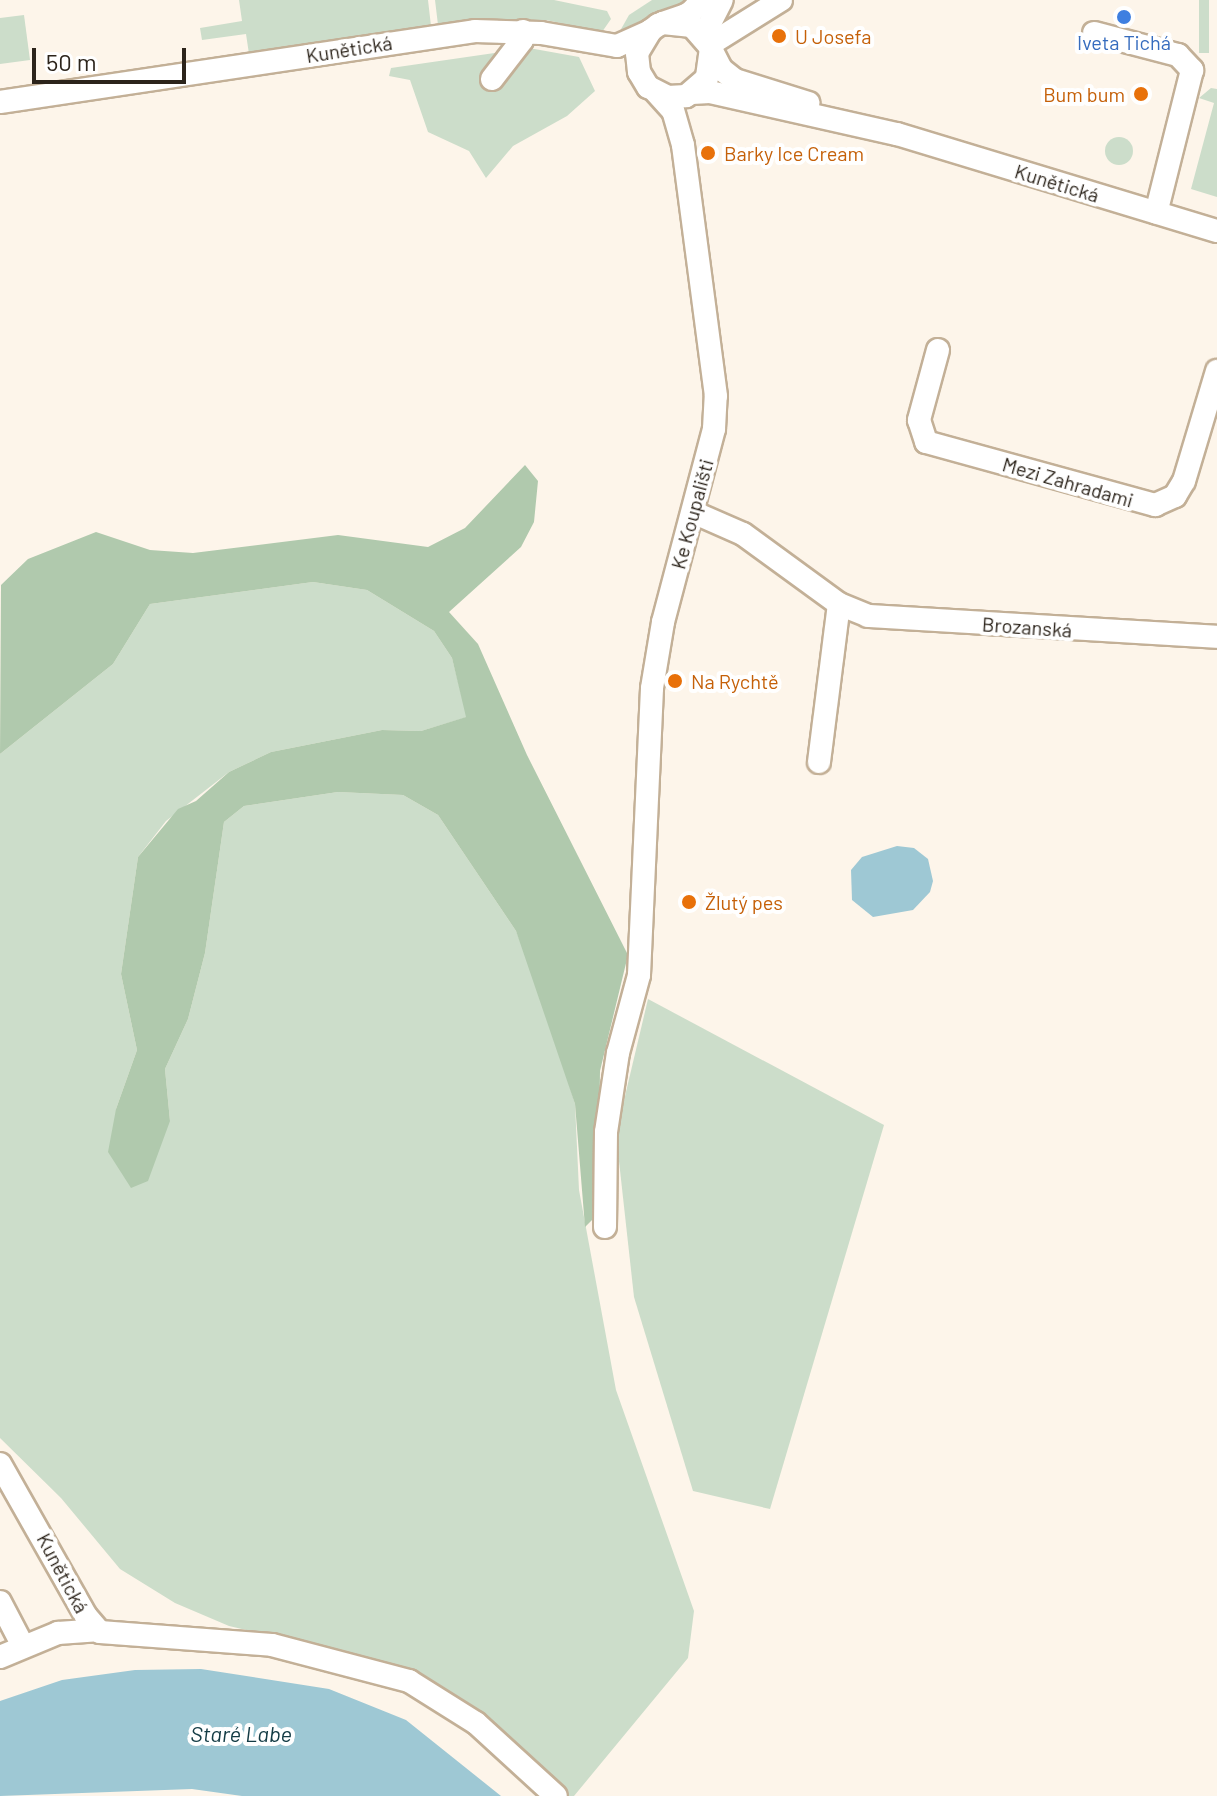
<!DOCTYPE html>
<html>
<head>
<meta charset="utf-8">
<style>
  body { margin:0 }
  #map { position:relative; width:1217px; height:1796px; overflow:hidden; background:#fdf5ea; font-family:Barlow,sans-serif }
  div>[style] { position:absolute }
  .green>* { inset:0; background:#ccddca; transform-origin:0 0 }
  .round { border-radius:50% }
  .forest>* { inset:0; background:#b0c9ad }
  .water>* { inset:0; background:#9ec8d4 }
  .roads { filter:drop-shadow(2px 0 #c3b097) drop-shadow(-2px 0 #c3b097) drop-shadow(0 2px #c3b097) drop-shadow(0 -2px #c3b097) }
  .minor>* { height:22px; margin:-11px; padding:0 11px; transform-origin:11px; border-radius:11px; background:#fff }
  .dots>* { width:22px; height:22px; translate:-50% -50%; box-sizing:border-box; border:4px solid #fff; border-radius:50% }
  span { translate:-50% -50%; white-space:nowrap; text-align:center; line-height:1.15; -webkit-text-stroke:8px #fff; paint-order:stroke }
  .food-label { font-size:20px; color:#c56008 }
  .left { translate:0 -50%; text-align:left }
  .right { translate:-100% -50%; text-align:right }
  .shop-label { font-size:20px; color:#366cbe }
  .street-label { font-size:20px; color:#2c241b }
  .water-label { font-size:22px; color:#133b44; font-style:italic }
  .scale { position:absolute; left:32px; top:48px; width:154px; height:36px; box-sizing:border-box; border:4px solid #2c241b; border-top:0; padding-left:10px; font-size:24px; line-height:28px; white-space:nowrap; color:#2c241b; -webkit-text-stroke:6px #fff; paint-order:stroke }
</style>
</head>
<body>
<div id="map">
  <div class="green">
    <i style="clip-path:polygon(239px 0,428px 0,431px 26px,249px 54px,246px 34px,202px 40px,200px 28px,242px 21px)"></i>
    <i style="clip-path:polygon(435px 0,554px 0,607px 11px,611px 19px,602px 32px,546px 20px,438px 25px)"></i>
    <i style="clip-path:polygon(652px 0,694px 0,616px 38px,629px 15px)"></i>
    <i style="left:1199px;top:0;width:10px;height:53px"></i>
    <i style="clip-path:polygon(24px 15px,30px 60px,0 64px,0 18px)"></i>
    <i style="clip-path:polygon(529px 48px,579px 57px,595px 91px,567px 116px,513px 146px,486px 178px,469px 151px,428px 132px,410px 80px,389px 76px,391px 68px)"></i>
    <i style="clip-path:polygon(1211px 88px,1217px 89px,1217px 197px,1191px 189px,1214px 103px,1199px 98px)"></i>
    <i class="round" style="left:1105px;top:137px;width:28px;height:28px"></i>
    <i style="clip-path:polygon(313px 582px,367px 590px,434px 631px,452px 658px,467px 717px,421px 731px,382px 730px,271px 752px,229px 772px,166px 821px,138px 857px,121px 974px,137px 1050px,116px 1109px,170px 1121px,165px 1069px,188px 1019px,205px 953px,224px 822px,244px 806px,338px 792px,403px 795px,438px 815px,516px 931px,540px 990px,575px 1104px,579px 1190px,616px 1390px,694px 1611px,688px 1658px,574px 1796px,566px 1796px,462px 1701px,424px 1677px,381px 1661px,229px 1626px,175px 1603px,120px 1569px,61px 1498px,0 1438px,0 754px,113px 664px,150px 604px)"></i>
    <i style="clip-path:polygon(648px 999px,884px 1125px,770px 1509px,693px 1491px,634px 1297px,616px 1134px)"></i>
  </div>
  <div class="forest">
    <i style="clip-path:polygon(525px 465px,538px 481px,534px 522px,521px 547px,449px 612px,478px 644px,527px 755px,628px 955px,600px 1071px,598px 1214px,585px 1227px,575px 1104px,516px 931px,438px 815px,403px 795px,338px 792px,244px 806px,224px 822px,205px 953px,188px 1019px,165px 1069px,170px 1121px,148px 1181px,131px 1188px,108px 1152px,116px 1109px,137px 1050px,121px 974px,138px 857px,178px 809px,196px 801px,229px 772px,271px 752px,382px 730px,421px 731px,466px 717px,452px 658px,434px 631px,367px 590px,313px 582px,150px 604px,113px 664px,0 754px,1px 585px,28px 559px,96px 532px,150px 550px,193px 553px,338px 535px,428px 547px,465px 528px)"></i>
  </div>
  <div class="water">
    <i style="clip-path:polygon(897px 846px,914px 848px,928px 859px,933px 881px,930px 892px,913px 910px,873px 917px,852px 900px,851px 870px,862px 857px)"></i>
    <i style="clip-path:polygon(201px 1669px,329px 1689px,406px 1720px,501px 1796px,242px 1796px,192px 1789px,0 1796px,0 1701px,62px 1680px,135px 1670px)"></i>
  </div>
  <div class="roads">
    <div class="minor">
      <i style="left:663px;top:23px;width:29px;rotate:6deg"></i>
      <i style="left:692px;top:26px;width:29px;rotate:49deg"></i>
      <i style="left:711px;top:48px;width:30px;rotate:98deg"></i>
      <i style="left:707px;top:78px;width:28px;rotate:139deg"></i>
      <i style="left:686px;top:96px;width:18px;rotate:177deg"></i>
      <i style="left:668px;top:97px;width:22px;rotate:-153deg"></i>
      <i style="left:648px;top:87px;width:17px;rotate:-121deg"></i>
      <i style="left:639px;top:72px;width:19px;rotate:-96deg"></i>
      <i style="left:637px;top:53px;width:26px;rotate:-59deg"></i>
      <i style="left:650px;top:31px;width:10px;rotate:-37deg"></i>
      <i style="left:658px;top:25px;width:5px;rotate:-22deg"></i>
      <i style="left:663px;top:23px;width:24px;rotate:-19deg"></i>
      <i style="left:686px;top:15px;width:6px;rotate:-31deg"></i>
      <i style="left:691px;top:12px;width:16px;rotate:-47deg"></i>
      <i style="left:1094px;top:33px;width:87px;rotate:14.7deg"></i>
      <i style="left:1178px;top:55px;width:21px;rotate:47deg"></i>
      <i style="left:1192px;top:70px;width:147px;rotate:104.1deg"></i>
      <i style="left:704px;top:35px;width:39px;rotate:-63deg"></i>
      <i style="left:709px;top:45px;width:85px;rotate:-32deg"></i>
      <i style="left:711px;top:49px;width:22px;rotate:63deg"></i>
      <i style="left:721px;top:69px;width:18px;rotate:38deg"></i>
      <i style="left:735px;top:80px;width:77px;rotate:17.3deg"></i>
      <i style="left:492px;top:79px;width:49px;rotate:-52.4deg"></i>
      <i style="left:522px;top:40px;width:9px;rotate:-84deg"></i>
      <i style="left:692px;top:93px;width:18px;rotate:-3deg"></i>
      <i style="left:710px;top:92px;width:192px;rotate:12.7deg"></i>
      <i style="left:897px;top:134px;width:334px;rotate:16.9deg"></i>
      <i style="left:0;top:102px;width:480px;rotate:-8.5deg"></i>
      <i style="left:475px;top:31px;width:66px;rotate:1.7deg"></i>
      <i style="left:541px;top:33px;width:77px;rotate:9.7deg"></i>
      <i style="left:617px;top:46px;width:36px;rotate:-24deg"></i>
      <i style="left:938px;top:350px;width:73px;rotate:105.2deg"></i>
      <i style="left:919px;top:420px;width:23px;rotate:72deg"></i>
      <i style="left:926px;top:442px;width:238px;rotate:15.4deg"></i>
      <i style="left:1155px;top:505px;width:22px;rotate:-24deg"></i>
      <i style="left:1175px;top:496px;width:17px;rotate:-59deg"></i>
      <i style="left:1184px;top:481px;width:115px;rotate:-73.3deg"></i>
      <i style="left:695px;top:513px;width:52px;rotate:23.6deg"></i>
      <i style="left:743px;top:534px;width:119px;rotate:36.1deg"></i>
      <i style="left:839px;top:604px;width:31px;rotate:22deg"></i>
      <i style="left:868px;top:616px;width:350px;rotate:3.4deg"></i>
      <i style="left:819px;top:762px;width:159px;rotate:-82.8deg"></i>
      <i style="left:605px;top:1227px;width:95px;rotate:-89.4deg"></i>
      <i style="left:606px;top:1132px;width:80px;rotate:-81.4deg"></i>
      <i style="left:618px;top:1053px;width:81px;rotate:-74.9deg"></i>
      <i style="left:639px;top:975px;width:287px;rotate:-87.4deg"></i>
      <i style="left:652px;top:688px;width:67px;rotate:-80.5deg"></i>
      <i style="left:663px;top:622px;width:200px;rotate:-75.2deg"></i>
      <i style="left:714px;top:429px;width:33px;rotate:-87deg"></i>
      <i style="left:716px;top:396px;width:253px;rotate:-97.5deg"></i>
      <i style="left:683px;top:145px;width:35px;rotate:-106deg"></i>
      <i style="left:673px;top:111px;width:25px;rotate:-132deg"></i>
      <i style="left:0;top:1464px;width:175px;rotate:60.5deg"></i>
      <i style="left:86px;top:1616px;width:21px;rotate:49deg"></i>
      <i style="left:100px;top:1632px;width:172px;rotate:4.3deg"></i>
      <i style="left:272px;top:1645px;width:142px;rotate:14.7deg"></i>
      <i style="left:409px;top:1681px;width:79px;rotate:32.1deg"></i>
      <i style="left:476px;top:1723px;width:108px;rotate:42.4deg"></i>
      <i style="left:0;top:1602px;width:50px;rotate:62.4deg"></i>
      <i style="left:0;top:1657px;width:63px;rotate:-22.5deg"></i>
      <i style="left:58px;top:1633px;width:39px;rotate:-4deg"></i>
    </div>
  </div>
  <div class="dots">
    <i style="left:1124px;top:17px;background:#3f7fe0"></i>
    <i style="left:779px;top:36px;background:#e8710a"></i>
    <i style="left:1141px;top:94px;background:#e8710a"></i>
    <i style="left:708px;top:153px;background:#e8710a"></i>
    <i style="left:675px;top:681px;background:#e8710a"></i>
    <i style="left:689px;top:902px;background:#e8710a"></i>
  </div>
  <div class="food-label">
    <span class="left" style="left:795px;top:36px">U Josefa</span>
    <span class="right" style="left:1125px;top:94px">Bum bum</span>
    <span class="left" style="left:724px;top:153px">Barky Ice Cream</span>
    <span class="left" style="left:691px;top:681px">Na Rychtě</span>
    <span class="left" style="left:705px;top:902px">Žlutý pes</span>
  </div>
  <div class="shop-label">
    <span style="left:1124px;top:42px">Iveta Tichá</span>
  </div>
  <div class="street-label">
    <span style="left:349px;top:49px;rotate:-9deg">Kunětická</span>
    <span style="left:1057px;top:183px;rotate:17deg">Kunětická</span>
    <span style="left:1068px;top:482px;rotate:16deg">Mezi Zahradami</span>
    <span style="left:692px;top:514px;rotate:-75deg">Ke Koupališti</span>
    <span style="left:1027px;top:627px;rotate:4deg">Brozanská</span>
    <span style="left:63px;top:1573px;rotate:62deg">Kunětická</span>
  </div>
  <div class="water-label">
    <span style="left:241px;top:1734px">Staré Labe</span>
  </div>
  <div class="scale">50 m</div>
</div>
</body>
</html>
